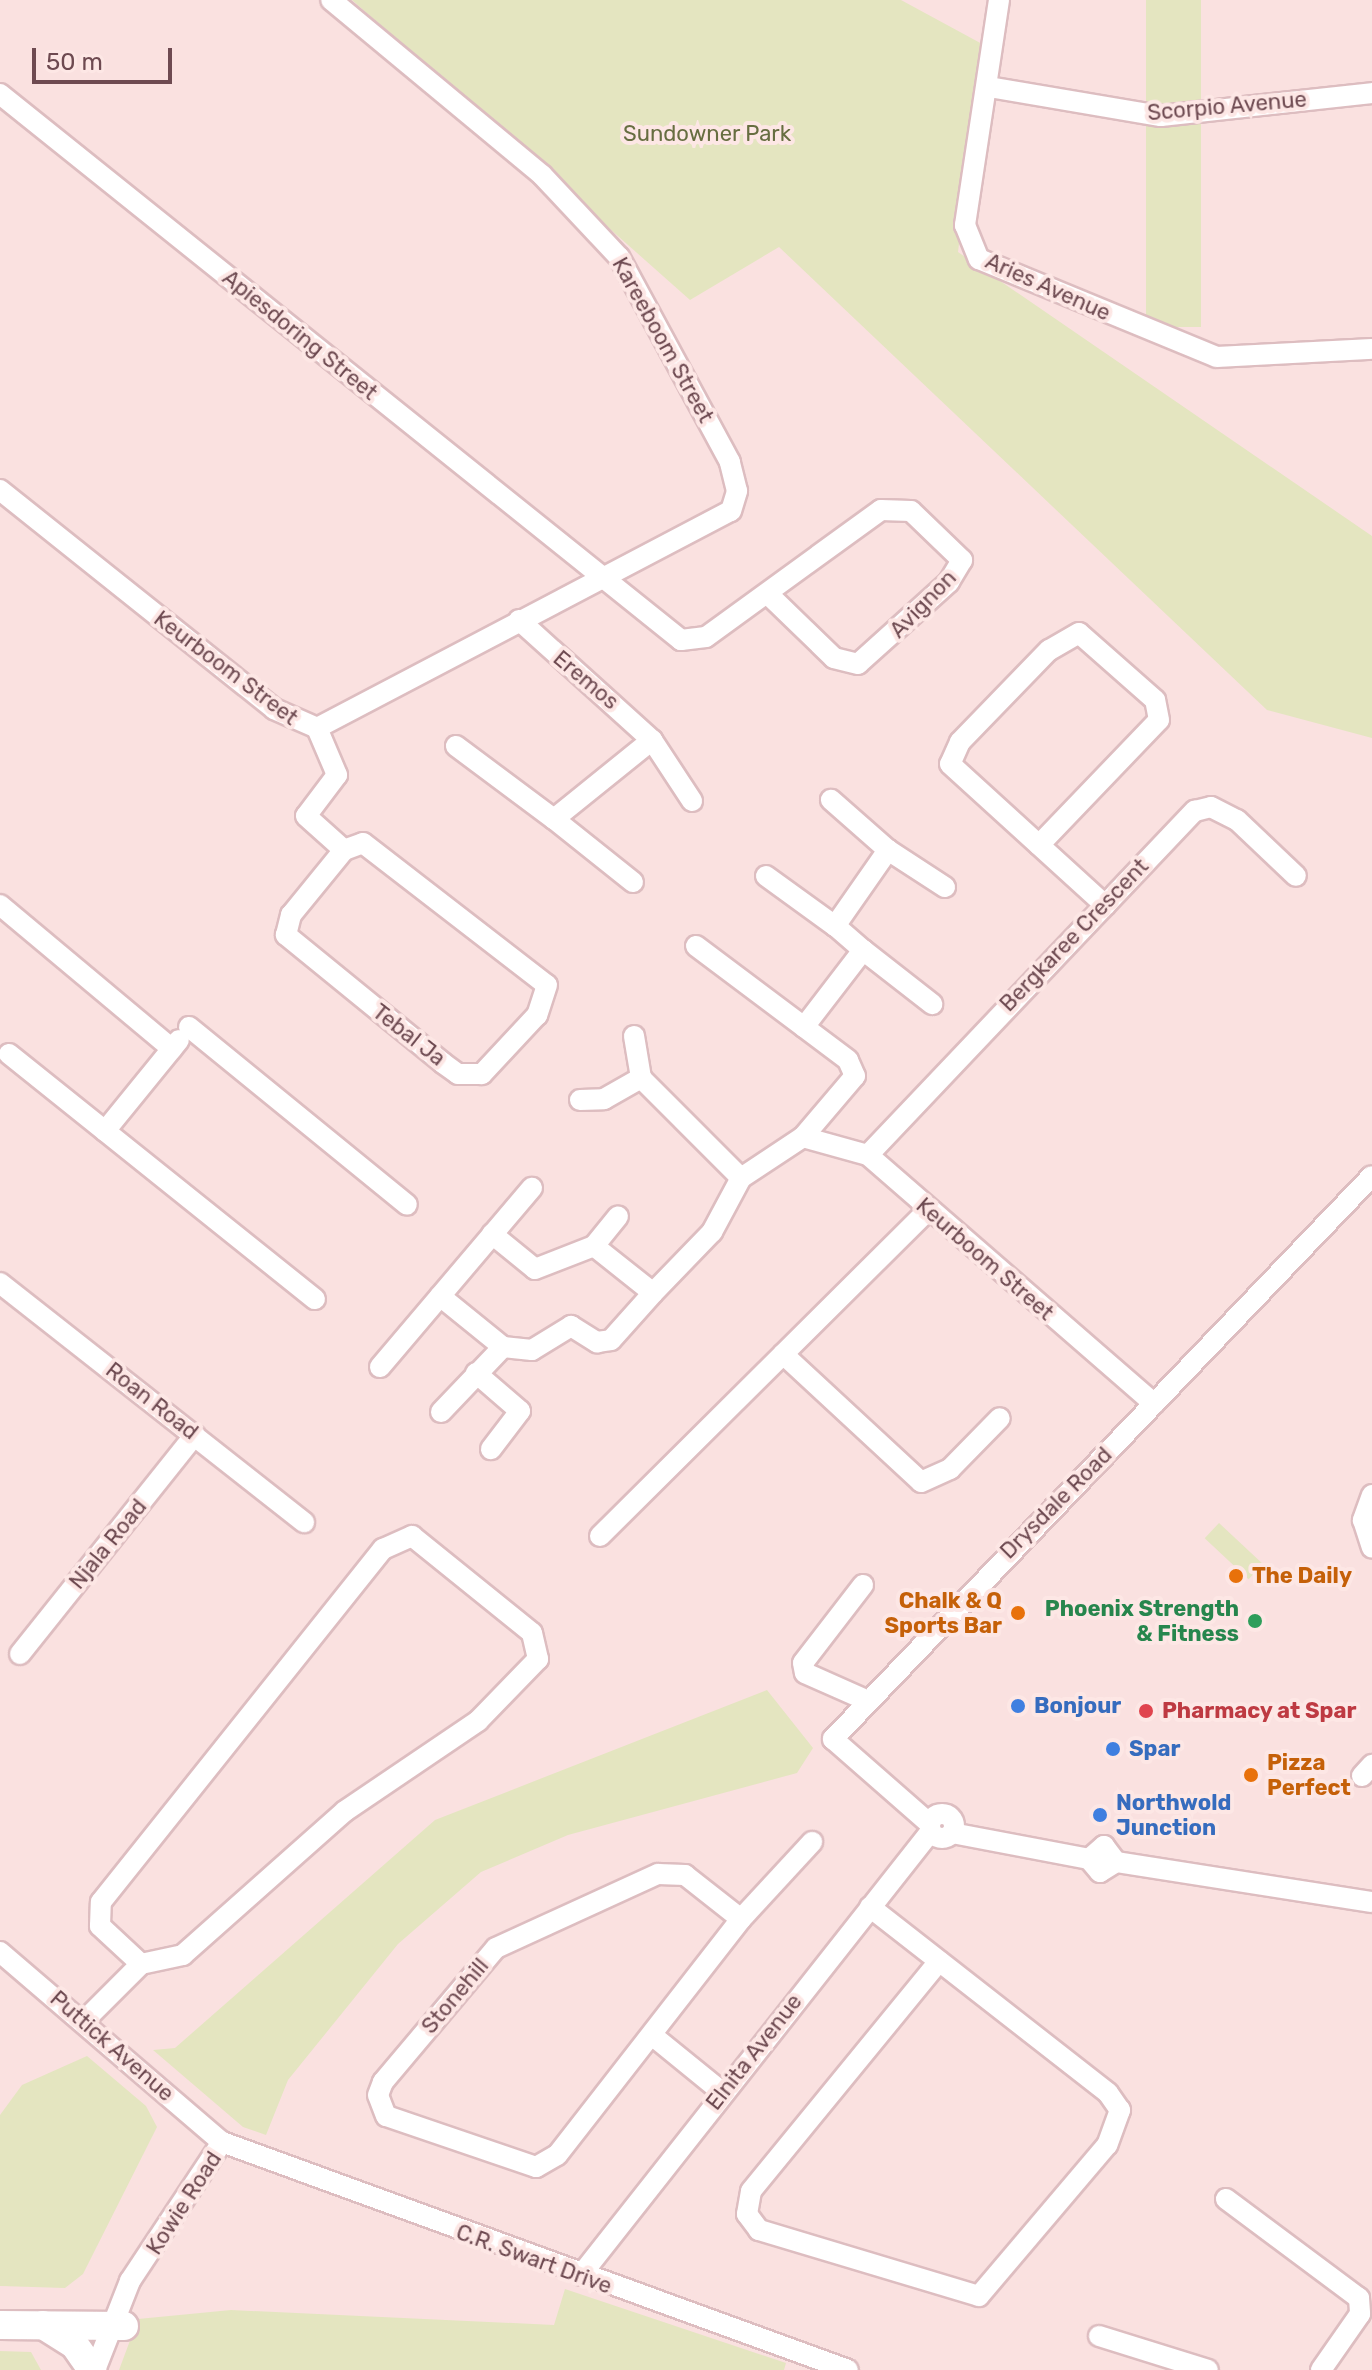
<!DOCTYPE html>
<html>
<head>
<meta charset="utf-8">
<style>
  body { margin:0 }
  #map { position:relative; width:1372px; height:2370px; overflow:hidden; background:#fae1e0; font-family:Rubik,sans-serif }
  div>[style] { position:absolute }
  .green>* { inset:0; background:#e4e5c0; transform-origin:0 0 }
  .roads { filter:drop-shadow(2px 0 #ddbdc0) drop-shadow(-2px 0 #ddbdc0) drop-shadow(0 2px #ddbdc0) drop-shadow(0 -2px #ddbdc0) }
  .street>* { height:20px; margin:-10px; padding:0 10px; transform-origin:10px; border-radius:10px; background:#fff }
  .street>.ring { margin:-10px; padding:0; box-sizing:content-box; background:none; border:20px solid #fff; border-radius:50% }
  .secondary>* { height:28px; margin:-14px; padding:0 14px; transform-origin:14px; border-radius:14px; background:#fff }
  .dots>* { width:22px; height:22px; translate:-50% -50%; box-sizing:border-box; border:4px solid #fde7e5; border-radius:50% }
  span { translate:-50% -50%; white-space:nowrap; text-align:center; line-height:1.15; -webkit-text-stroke:8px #fde7e5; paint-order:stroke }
  .street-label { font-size:22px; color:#6e4a51 }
  .park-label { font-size:22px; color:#676e41 }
  .food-label { font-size:22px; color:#c56008; font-weight:700 }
  .left { translate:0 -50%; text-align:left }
  .right { translate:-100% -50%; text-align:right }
  .leisure-label { font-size:22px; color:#27864d; font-weight:700 }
  .shop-label { font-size:22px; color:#366cbe; font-weight:700 }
  .health-label { font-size:22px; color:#be3a42; font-weight:700 }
  .scale { position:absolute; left:32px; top:48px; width:140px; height:36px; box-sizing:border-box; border:4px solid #6e4a51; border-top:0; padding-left:10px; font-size:24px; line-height:28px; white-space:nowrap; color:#6e4a51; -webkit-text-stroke:6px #fde7e5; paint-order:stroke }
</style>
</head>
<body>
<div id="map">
  <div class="green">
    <i style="clip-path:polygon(352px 0,901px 0,984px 45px,958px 252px,1372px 536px,1372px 738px,1267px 710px,779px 247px,690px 300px)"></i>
    <i style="left:1146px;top:0;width:55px;height:327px"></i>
    <i style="left:1219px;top:1523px;width:60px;height:21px;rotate:43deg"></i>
    <i style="clip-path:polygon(767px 1690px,813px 1748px,797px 1773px,568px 1835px,481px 1872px,398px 1944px,288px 2080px,266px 2135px,243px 2127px,153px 2050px,175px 2048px,435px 1820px)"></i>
    <i style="clip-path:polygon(87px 2056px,146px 2106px,157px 2127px,83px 2274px,65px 2288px,0 2286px,0 2115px,22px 2085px)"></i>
    <i style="clip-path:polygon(565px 2289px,786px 2363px,784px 2370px,119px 2370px,138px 2319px,231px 2310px,554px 2325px)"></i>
    <i style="clip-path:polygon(0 2351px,31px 2352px,41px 2370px,0 2370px)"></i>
  </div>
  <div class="roads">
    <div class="street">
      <i style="left:999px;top:0;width:228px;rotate:98.6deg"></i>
      <i style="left:965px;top:225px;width:37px;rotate:68deg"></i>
      <i style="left:979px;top:259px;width:257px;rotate:22.4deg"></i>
      <i style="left:1217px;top:357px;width:155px;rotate:-3deg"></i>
      <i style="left:989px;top:87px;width:174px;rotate:9.6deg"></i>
      <i style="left:1161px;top:116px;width:212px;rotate:-6.2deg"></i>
      <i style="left:0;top:94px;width:873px;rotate:38.72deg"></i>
      <i style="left:681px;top:640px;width:25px;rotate:-7deg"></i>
      <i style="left:706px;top:637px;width:216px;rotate:-36deg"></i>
      <i style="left:881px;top:510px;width:30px;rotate:2deg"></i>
      <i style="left:911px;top:511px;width:71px;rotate:43.9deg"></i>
      <i style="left:962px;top:560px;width:26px;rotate:121deg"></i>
      <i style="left:949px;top:582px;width:122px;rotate:138deg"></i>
      <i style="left:858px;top:664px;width:25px;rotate:-166deg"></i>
      <i style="left:834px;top:658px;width:92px;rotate:-135.9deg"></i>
      <i style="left:0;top:490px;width:351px;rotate:38.6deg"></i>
      <i style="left:274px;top:709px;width:47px;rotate:23.8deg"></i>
      <i style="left:317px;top:728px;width:467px;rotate:-27.7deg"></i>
      <i style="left:731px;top:511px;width:21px;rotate:-73deg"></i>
      <i style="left:737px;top:491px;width:30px;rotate:-104deg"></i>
      <i style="left:730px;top:462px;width:233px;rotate:-118.4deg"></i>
      <i style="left:619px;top:257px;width:112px;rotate:-133.2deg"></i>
      <i style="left:542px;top:175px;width:274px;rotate:-140.3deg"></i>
      <i style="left:519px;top:620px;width:179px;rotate:42.1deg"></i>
      <i style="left:652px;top:740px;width:73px;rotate:56.7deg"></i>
      <i style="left:317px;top:728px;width:51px;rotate:66.9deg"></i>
      <i style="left:337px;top:775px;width:51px;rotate:127.1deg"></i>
      <i style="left:306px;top:816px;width:51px;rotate:41.8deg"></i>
      <i style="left:456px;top:746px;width:122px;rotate:36.7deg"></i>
      <i style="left:554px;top:819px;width:126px;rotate:-38.9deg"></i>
      <i style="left:554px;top:819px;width:101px;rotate:38.6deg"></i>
      <i style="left:363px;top:843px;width:232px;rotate:37.7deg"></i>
      <i style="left:547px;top:985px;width:32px;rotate:108deg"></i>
      <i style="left:537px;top:1015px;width:81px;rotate:133deg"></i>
      <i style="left:482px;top:1074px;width:24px;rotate:180deg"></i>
      <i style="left:458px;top:1074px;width:19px;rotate:-144deg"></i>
      <i style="left:443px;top:1063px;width:203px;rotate:-140.8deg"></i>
      <i style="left:286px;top:935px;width:21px;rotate:-76deg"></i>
      <i style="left:291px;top:915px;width:84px;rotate:-50.8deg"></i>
      <i style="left:344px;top:850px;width:20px;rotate:-20deg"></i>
      <i style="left:1039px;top:845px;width:173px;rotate:-46.2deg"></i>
      <i style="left:1159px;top:720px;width:20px;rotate:-101deg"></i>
      <i style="left:1155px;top:700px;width:101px;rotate:-138.6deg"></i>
      <i style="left:1079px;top:633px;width:34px;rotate:150deg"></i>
      <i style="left:1049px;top:650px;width:128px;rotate:134.1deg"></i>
      <i style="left:960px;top:742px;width:24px;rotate:114deg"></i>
      <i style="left:950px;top:764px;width:210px;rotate:42.3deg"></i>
      <i style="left:888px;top:850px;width:68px;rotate:33deg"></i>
      <i style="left:766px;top:876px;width:85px;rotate:35.9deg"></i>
      <i style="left:0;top:905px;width:224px;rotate:39.9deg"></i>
      <i style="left:863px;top:950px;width:88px;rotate:38deg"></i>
      <i style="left:189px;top:1027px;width:281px;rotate:39.2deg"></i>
      <i style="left:804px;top:1027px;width:97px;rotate:-52.5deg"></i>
      <i style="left:863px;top:950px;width:37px;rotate:-139deg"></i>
      <i style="left:835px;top:926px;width:93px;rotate:-55.1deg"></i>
      <i style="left:888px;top:850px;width:76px;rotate:-138.7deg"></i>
      <i style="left:634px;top:1036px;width:43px;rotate:80.5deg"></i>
      <i style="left:641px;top:1078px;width:141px;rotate:45deg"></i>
      <i style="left:9px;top:1054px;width:392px;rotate:38.7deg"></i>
      <i style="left:580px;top:1100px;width:24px;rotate:-2deg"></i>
      <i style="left:604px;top:1099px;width:43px;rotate:-29.6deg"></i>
      <i style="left:105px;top:1131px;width:117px;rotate:-50.9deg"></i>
      <i style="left:803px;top:1137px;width:67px;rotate:15.5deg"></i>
      <i style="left:868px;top:1155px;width:379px;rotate:41deg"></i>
      <i style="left:868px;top:1155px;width:475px;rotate:-46.5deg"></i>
      <i style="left:1195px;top:811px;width:16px;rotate:-14deg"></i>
      <i style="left:1211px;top:807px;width:29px;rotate:27deg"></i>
      <i style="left:1237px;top:820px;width:81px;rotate:43.5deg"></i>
      <i style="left:492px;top:1234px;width:55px;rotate:39.1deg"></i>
      <i style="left:535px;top:1269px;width:63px;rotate:-21.3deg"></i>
      <i style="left:594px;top:1246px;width:75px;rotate:38.5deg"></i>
      <i style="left:653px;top:1293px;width:85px;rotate:-46deg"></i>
      <i style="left:712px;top:1232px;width:61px;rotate:-61.8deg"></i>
      <i style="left:741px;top:1178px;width:74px;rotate:-33.5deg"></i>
      <i style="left:803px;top:1137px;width:80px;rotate:-49.6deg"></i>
      <i style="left:855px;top:1076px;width:17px;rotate:-114deg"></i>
      <i style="left:848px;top:1060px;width:190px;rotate:-143.1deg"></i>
      <i style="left:594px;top:1246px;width:38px;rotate:-51deg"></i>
      <i style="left:0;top:1283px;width:387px;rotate:38.2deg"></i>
      <i style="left:440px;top:1296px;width:81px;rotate:39deg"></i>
      <i style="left:503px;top:1347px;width:29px;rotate:6deg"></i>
      <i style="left:532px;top:1350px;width:46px;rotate:-31.6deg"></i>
      <i style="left:571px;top:1326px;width:31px;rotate:32deg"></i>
      <i style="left:597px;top:1342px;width:14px;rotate:-8deg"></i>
      <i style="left:611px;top:1340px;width:63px;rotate:-48.2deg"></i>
      <i style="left:783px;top:1354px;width:188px;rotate:42.8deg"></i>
      <i style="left:921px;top:1482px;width:32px;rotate:-24deg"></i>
      <i style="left:950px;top:1469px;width:71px;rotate:-45.6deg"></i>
      <i style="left:380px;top:1367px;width:235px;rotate:-49.7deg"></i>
      <i style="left:476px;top:1373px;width:58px;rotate:40.8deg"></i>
      <i style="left:520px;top:1411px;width:48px;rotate:127.3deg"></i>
      <i style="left:441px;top:1412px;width:90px;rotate:-46.4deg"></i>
      <i style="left:1372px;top:1495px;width:27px;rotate:110deg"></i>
      <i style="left:1363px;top:1520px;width:29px;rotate:72deg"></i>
      <i style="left:412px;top:1536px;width:154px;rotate:38.9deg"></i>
      <i style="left:532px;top:1633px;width:27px;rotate:77deg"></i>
      <i style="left:538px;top:1659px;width:86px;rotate:134.1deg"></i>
      <i style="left:478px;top:1721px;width:161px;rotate:145.9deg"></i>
      <i style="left:345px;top:1811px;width:217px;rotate:138.4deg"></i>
      <i style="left:183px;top:1955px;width:43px;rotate:167.9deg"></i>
      <i style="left:141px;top:1964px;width:56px;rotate:-137.2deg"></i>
      <i style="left:100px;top:1926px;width:24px;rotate:-88deg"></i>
      <i style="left:101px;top:1902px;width:452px;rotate:-51.4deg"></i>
      <i style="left:383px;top:1549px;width:32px;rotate:-24deg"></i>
      <i style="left:600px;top:1536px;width:462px;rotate:-44.8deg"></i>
      <i style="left:863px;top:1585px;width:98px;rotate:127.6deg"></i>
      <i style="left:803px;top:1663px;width:10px;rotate:79deg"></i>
      <i style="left:805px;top:1673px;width:67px;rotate:23.9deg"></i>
      <i style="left:20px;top:1654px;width:280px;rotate:-51.4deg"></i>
      <i style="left:1362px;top:1776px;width:15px;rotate:-48deg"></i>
      <i class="ring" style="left:930px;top:1814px;width:4px;height:4px"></i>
      <i style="left:930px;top:1824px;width:129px;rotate:-138.8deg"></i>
      <i style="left:833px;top:1739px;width:779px;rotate:-46.25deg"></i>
      <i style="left:952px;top:1833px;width:139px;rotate:10.7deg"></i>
      <i style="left:1089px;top:1859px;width:20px;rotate:-41deg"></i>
      <i style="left:1104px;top:1846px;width:20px;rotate:53deg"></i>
      <i style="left:1089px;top:1859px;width:17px;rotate:50deg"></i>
      <i style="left:1100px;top:1872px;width:19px;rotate:-32deg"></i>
      <i style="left:1116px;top:1862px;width:259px;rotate:8.9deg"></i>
      <i style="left:658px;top:1874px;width:27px;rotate:2deg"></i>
      <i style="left:685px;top:1875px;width:71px;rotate:38.2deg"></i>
      <i style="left:741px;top:1919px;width:299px;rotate:127.9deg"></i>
      <i style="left:557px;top:2155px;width:24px;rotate:150deg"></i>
      <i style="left:536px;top:2167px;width:158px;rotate:-161.2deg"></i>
      <i style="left:386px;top:2116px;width:22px;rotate:-111deg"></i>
      <i style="left:378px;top:2095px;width:14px;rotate:-69deg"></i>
      <i style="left:383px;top:2082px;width:175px;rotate:-49.9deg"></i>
      <i style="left:496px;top:1948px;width:178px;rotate:-24.6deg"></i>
      <i style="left:870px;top:1907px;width:302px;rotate:38deg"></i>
      <i style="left:1108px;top:2093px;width:21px;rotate:55deg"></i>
      <i style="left:1120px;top:2110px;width:37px;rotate:110deg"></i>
      <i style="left:1107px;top:2145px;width:198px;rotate:130.3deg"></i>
      <i style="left:979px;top:2296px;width:230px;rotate:-163.3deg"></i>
      <i style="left:759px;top:2230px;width:20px;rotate:-127deg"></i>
      <i style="left:747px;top:2214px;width:23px;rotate:-80deg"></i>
      <i style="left:751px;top:2191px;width:297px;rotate:-50.7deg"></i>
      <i style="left:741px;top:1919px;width:105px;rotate:-47.3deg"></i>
      <i style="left:0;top:1952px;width:292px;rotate:40.6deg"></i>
      <i style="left:222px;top:2142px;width:666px;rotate:20.01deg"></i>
      <i style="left:85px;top:2020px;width:79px;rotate:-45deg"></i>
      <i style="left:653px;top:2036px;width:89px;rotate:39.1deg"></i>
      <i style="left:1226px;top:2199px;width:166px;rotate:36.7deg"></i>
      <i style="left:1359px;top:2298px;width:16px;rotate:86deg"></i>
      <i style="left:1360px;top:2314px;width:68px;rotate:124.9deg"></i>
      <i style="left:581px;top:2275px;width:565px;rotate:-51.75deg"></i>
      <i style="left:1099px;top:2336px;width:114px;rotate:17.3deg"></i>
      <i style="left:95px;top:2370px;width:96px;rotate:-68.5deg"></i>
      <i style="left:130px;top:2281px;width:167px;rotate:-56.5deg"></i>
    </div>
    <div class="secondary">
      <i style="left:0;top:2325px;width:124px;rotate:0.5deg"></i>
      <i style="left:43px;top:2325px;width:36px;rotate:32deg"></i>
      <i style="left:74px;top:2344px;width:32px;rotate:55deg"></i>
    </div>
  </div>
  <div class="dots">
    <i style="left:1236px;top:1576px;background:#e8710a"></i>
    <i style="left:1018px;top:1613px;background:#e8710a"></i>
    <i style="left:1255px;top:1621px;background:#2e9e5b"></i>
    <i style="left:1018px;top:1706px;background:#3f7fe0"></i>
    <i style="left:1146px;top:1711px;background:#e0444e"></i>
    <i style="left:1113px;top:1749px;background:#3f7fe0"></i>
    <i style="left:1251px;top:1775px;background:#e8710a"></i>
    <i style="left:1100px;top:1815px;background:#3f7fe0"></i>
  </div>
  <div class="street-label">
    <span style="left:1227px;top:106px;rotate:-5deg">Scorpio Avenue</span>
    <span style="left:1048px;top:287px;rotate:24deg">Aries Avenue</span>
    <span style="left:300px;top:335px;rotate:39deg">Apiesdoring Street</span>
    <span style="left:663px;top:340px;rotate:61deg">Kareeboom Street</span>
    <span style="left:923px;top:604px;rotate:-46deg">Avignon</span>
    <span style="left:226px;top:668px;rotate:37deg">Keurboom Street</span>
    <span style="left:586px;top:680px;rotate:40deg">Eremos</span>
    <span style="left:1074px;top:935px;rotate:-46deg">Bergkaree Crescent</span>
    <span style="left:409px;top:1035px;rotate:38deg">Tebal Ja</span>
    <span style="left:985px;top:1259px;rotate:41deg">Keurboom Street</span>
    <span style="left:152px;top:1401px;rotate:38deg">Roan Road</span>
    <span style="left:1056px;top:1503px;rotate:-45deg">Drysdale Road</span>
    <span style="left:108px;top:1544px;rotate:-51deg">Njala Road</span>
    <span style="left:455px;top:1996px;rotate:-50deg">Stonehill</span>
    <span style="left:112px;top:2046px;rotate:41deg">Puttick Avenue</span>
    <span style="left:754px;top:2052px;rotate:-52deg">Elnita Avenue</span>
    <span style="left:184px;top:2203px;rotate:-57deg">Kowie Road</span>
    <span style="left:534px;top:2259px;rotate:20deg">C.R. Swart Drive</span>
  </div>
  <div class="park-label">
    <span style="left:707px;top:134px">Sundowner Park</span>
  </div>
  <div class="food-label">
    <span class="left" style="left:1252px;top:1576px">The Daily</span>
    <span class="right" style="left:1002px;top:1613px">Chalk &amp; Q<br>Sports Bar</span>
    <span class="left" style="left:1267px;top:1775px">Pizza<br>Perfect</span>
  </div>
  <div class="leisure-label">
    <span class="right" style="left:1239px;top:1621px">Phoenix Strength<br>&amp; Fitness</span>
  </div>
  <div class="shop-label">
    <span class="left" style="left:1034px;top:1706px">Bonjour</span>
    <span class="left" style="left:1129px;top:1749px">Spar</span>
    <span class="left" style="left:1116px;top:1815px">Northwold<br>Junction</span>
  </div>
  <div class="health-label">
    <span class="left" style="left:1162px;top:1711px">Pharmacy at Spar</span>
  </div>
  <div class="scale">50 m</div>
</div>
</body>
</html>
